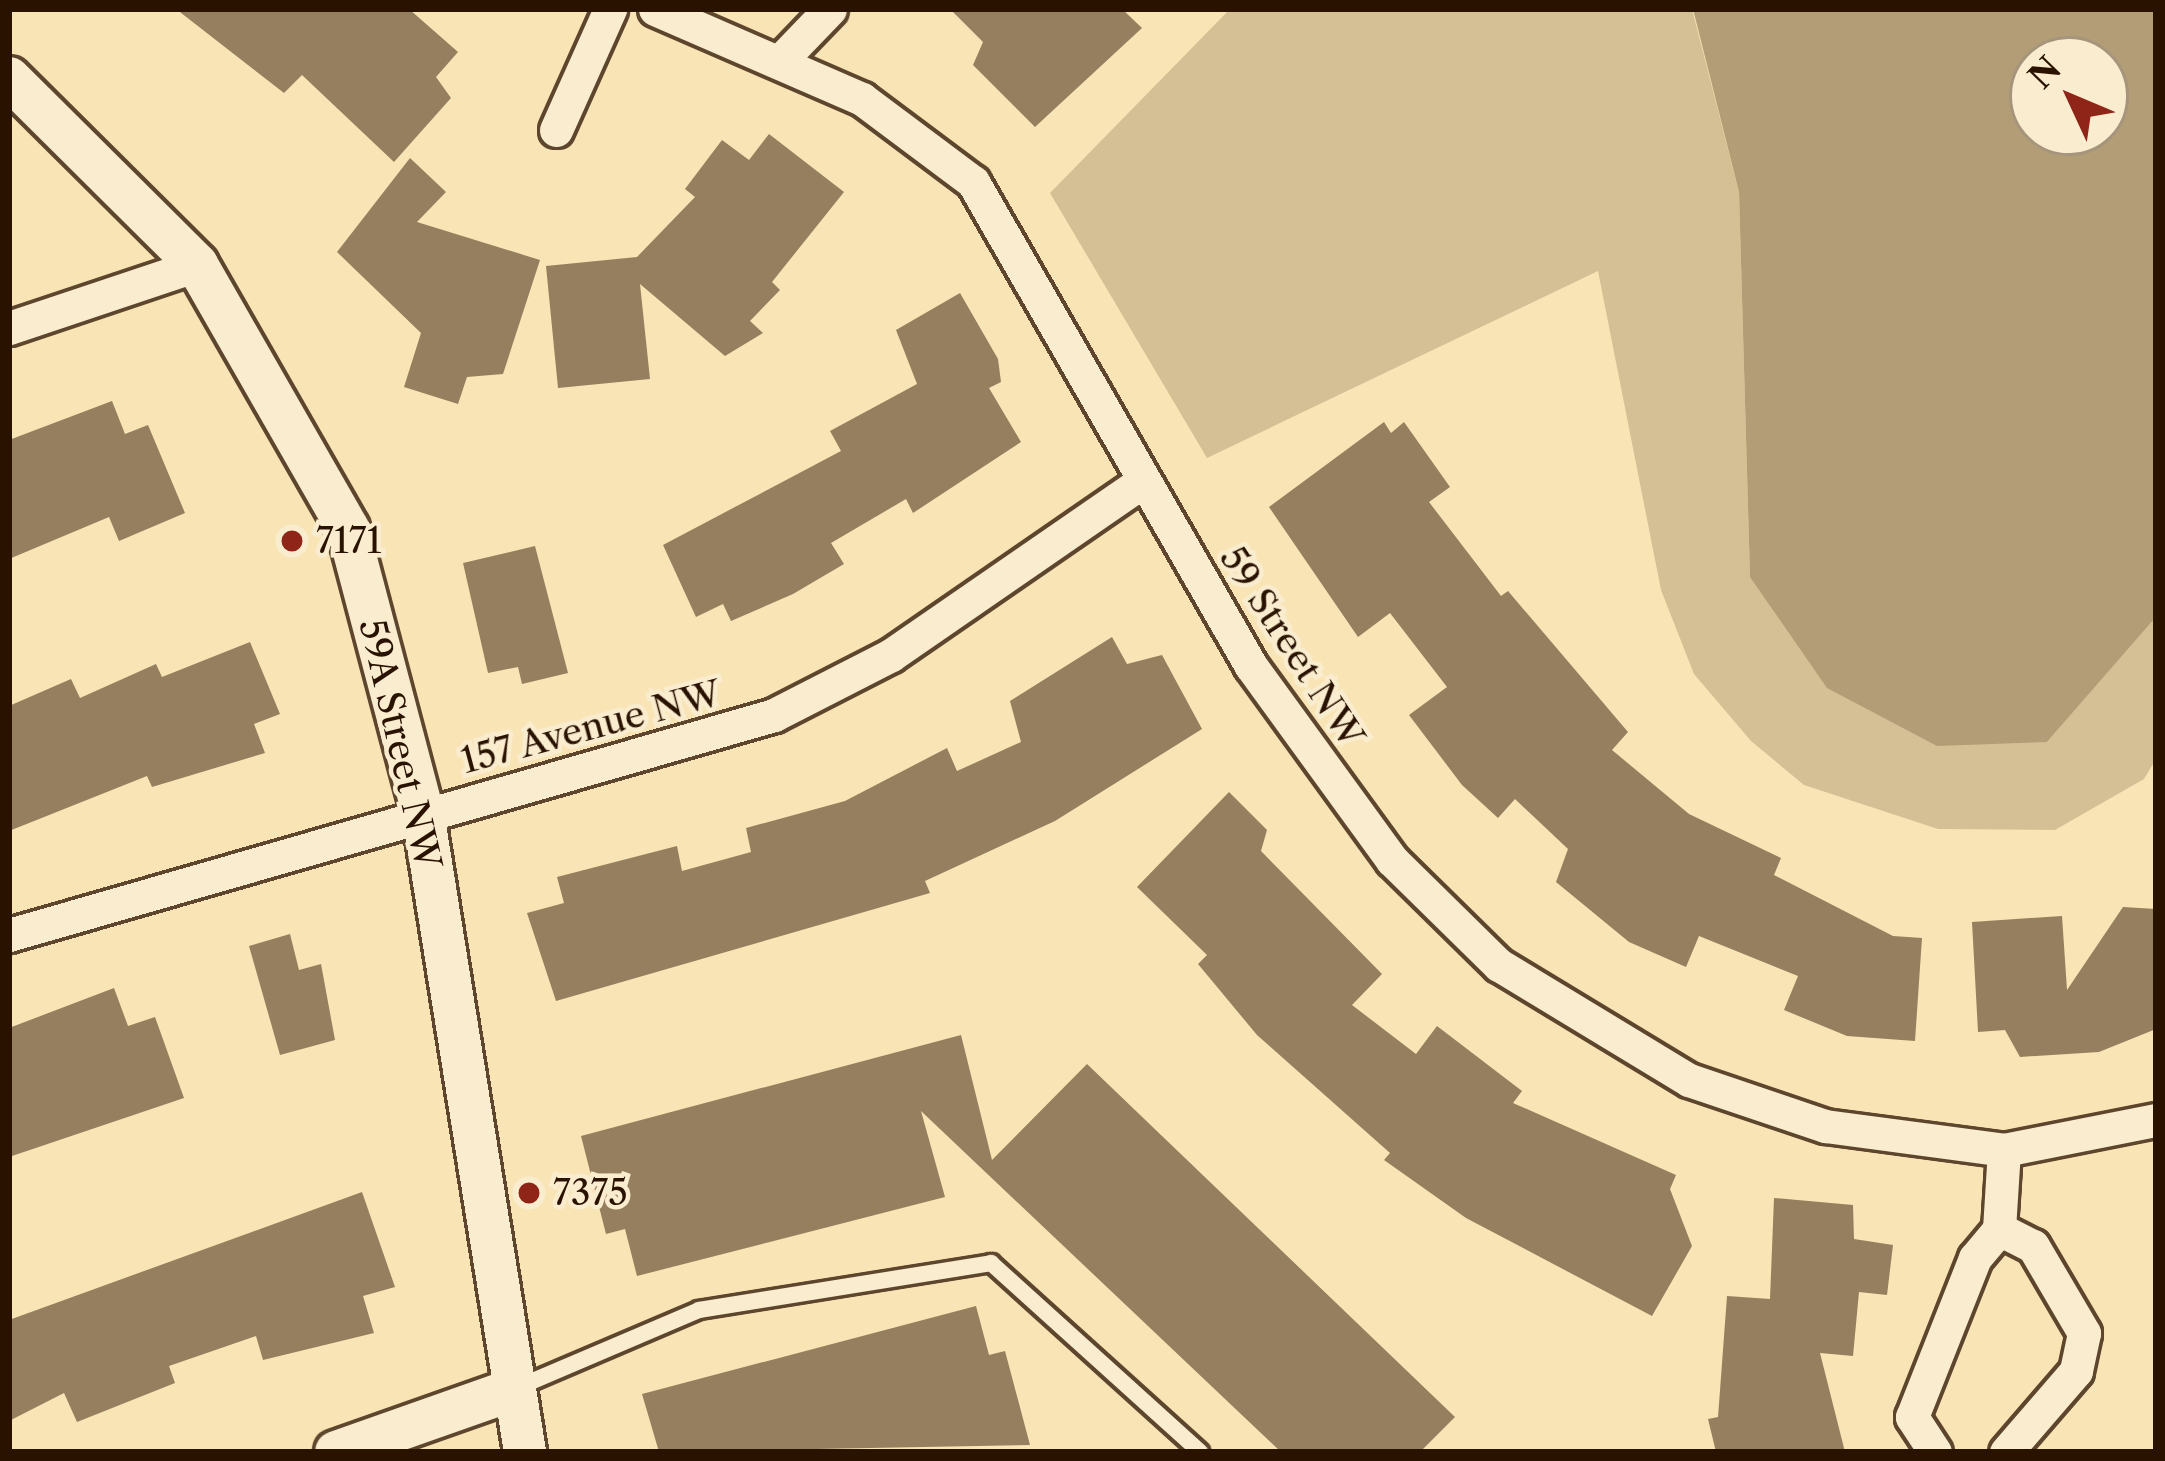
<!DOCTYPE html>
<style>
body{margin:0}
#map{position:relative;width:2165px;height:1461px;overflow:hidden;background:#f8e4b5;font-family:"Libre Caslon Text",serif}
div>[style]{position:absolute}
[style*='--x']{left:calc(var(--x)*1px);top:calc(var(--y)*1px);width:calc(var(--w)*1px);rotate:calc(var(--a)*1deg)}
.green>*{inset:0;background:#d5c096}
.water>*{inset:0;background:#b29d77}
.building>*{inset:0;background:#957f5e}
.roads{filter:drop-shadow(3px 0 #5d462d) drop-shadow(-3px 0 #5d462d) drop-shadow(0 3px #5d462d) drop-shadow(0 -3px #5d462d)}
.service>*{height:16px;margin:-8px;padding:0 8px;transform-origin:8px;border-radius:8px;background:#faedcf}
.minor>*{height:33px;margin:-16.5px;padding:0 16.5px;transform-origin:16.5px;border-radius:16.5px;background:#faedcf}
.tertiary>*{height:42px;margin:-21px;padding:0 21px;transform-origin:21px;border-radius:21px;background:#faedcf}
.dots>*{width:33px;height:33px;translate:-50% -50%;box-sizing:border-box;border:6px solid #faedcf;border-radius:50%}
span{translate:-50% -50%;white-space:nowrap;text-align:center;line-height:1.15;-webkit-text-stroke:9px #faedcf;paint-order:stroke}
.poi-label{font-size:36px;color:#291200}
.left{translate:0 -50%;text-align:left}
.street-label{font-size:36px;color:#291200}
.frame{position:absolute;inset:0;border:12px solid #291200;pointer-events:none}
.north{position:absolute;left:2009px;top:36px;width:120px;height:120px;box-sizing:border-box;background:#faedcf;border:3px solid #a6957c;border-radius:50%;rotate:314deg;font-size:33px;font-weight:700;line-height:48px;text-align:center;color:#291200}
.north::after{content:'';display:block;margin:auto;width:42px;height:54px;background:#8f2418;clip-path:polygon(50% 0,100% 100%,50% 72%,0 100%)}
</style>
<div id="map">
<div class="green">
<i style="clip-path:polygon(1230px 9px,1692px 9px,1739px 192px,1750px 577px,2047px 742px,2156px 617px,2156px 759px,2144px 779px,2055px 830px,1938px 829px,1804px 785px,1751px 741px,1694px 674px,1661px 590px,1598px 271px,1207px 458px,1050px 193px)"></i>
</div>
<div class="water">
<i style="clip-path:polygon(evenodd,1693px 9px,2156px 9px,2156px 617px,2047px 742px,1937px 746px,1827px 688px,1750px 577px,1739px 192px,1693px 9px,2033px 60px,2105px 60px,2105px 132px,2033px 132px,2033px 60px)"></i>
</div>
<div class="building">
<i style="clip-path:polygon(176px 9px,409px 9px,458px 52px,436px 77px,451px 98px,394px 162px,302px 75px,284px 93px)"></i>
<i style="clip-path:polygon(950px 9px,1122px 9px,1142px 28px,1035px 127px,973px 65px,983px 42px)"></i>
<i style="clip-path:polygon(769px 134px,844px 192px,772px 282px,780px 290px,750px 321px,763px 333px,725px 356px,640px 284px,650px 379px,558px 388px,546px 266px,637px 257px,695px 197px,685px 189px,722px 140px,749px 160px)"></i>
<i style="clip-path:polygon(410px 158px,446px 192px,417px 222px,540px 260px,503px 374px,467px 377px,458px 404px,404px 387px,421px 333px,337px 252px)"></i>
<i style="clip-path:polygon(960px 293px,998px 359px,1001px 382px,989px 388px,1021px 442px,913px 513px,906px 499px,831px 543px,844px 564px,793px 594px,731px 621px,723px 604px,696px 617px,663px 545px,841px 451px,830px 431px,917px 384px,896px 330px)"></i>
<i style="clip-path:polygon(112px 401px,125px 434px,148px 425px,185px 513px,119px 541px,109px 517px,9px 559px,9px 440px)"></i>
<i style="clip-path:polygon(1384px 422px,1391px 433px,1404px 422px,1450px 487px,1429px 502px,1501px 596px,1508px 591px,1628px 732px,1612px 750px,1689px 814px,1781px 858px,1774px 875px,1893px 936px,1922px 938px,1915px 1041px,1847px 1036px,1784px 1010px,1798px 976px,1699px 936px,1686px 967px,1629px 942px,1556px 882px,1568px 849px,1515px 799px,1498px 818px,1462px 785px,1409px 715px,1447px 687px,1390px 613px,1358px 637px,1269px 507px)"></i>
<i style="clip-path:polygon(535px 546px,568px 673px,522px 684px,518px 667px,488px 673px,463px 563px)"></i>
<i style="clip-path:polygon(1112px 637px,1127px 664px,1162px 655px,1202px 729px,1055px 821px,925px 881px,930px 893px,556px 1001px,527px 913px,564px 903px,557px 877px,677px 846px,682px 871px,751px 852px,746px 828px,845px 801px,947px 748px,957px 771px,1021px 742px,1010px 701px)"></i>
<i style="clip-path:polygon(250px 642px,280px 714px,254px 724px,265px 753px,152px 787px,147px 776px,9px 831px,9px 706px,71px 679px,80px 698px,156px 664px,162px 677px)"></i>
<i style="clip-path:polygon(1229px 792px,1267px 830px,1261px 851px,1382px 974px,1352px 1005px,1416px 1054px,1437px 1026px,1522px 1091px,1513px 1103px,1676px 1175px,1670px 1189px,1692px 1246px,1652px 1316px,1466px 1218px,1384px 1160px,1390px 1153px,1257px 1035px,1198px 964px,1207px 955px,1137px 887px)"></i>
<i style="clip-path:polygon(2123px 907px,2156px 909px,2156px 1029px,2099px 1052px,2020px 1057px,2005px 1030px,1978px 1032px,1972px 922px,2062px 916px,2067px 990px)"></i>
<i style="clip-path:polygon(290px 934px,299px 970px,321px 964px,335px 1040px,280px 1055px,249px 946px)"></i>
<i style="clip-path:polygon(114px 988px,128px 1026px,155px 1017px,184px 1098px,9px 1157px,9px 1028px)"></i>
<i style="clip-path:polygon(961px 1035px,992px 1160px,1087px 1064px,1455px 1417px,1420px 1452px,1281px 1452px,921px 1111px,945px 1197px,637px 1276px,625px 1229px,606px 1234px,581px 1136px)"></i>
<i style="clip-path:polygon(362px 1192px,395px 1287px,363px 1296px,374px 1333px,263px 1360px,256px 1336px,169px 1366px,175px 1383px,77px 1422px,64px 1393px,9px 1421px,9px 1320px)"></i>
<i style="clip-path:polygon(1774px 1198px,1853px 1205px,1854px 1239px,1893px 1245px,1887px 1295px,1859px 1292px,1853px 1356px,1820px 1353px,1845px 1452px,1716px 1452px,1708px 1419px,1718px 1417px,1727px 1296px,1770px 1299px)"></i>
<i style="clip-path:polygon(976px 1306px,989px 1355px,1005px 1351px,1030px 1445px,659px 1452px,642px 1394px)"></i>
</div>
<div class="roads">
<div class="service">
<i style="--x:514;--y:1389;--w:201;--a:-23.1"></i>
<i style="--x:699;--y:1310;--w:296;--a:-9.1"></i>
<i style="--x:991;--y:1263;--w:282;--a:42.1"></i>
</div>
<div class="minor">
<i style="--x:655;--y:9;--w:226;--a:23.5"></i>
<i style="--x:862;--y:99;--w:139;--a:36.8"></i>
<i style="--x:973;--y:182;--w:558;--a:60.13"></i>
<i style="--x:1251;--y:666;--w:240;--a:54"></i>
<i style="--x:1392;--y:860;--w:150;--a:44.5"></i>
<i style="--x:1499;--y:965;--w:222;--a:31.2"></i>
<i style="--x:1689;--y:1080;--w:144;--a:18.7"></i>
<i style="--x:1825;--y:1126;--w:181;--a:7.6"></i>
<i style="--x:2004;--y:1150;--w:155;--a:-11.2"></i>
<i style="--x:780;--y:61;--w:72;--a:-46.1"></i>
<i style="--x:556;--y:130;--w:133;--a:-65.9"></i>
<i style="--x:9;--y:328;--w:198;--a:-18.5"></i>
<i style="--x:9;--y:935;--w:796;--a:-16.04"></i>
<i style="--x:774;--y:715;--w:131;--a:-27.1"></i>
<i style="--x:891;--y:655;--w:305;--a:-34.6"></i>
<i style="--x:1999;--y:1229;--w:38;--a:27"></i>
<i style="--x:2033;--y:1246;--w:101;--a:59.6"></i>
<i style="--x:2084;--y:1333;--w:39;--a:102"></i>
<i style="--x:2076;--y:1371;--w:107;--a:130.8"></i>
<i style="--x:1935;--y:1452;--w:42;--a:-123.3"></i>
<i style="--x:1912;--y:1417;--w:171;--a:-68.4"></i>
<i style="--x:1975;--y:1258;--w:38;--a:-50"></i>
<i style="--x:1999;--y:1229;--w:79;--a:-86.4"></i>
</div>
<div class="tertiary">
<i style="--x:9;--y:78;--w:265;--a:44.8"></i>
<i style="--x:197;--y:265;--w:304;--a:60.2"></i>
<i style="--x:348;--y:529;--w:294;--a:75.2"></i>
<i style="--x:423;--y:813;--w:647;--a:80.93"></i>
<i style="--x:336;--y:1452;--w:187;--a:-19.4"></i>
</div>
</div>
<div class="dots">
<i style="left:292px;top:541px;background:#8f2418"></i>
<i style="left:529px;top:1193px;background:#8f2418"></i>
</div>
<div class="poi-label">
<span class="left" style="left:316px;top:541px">7171</span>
<span class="left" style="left:553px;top:1193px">7375</span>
</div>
<div class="street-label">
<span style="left:1292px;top:647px;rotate:57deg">59 Street NW</span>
<span style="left:591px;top:727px;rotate:-15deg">157 Avenue NW</span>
<span style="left:400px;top:744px;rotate:77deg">59A Street NW</span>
</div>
<div class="frame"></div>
<div class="north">N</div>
</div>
